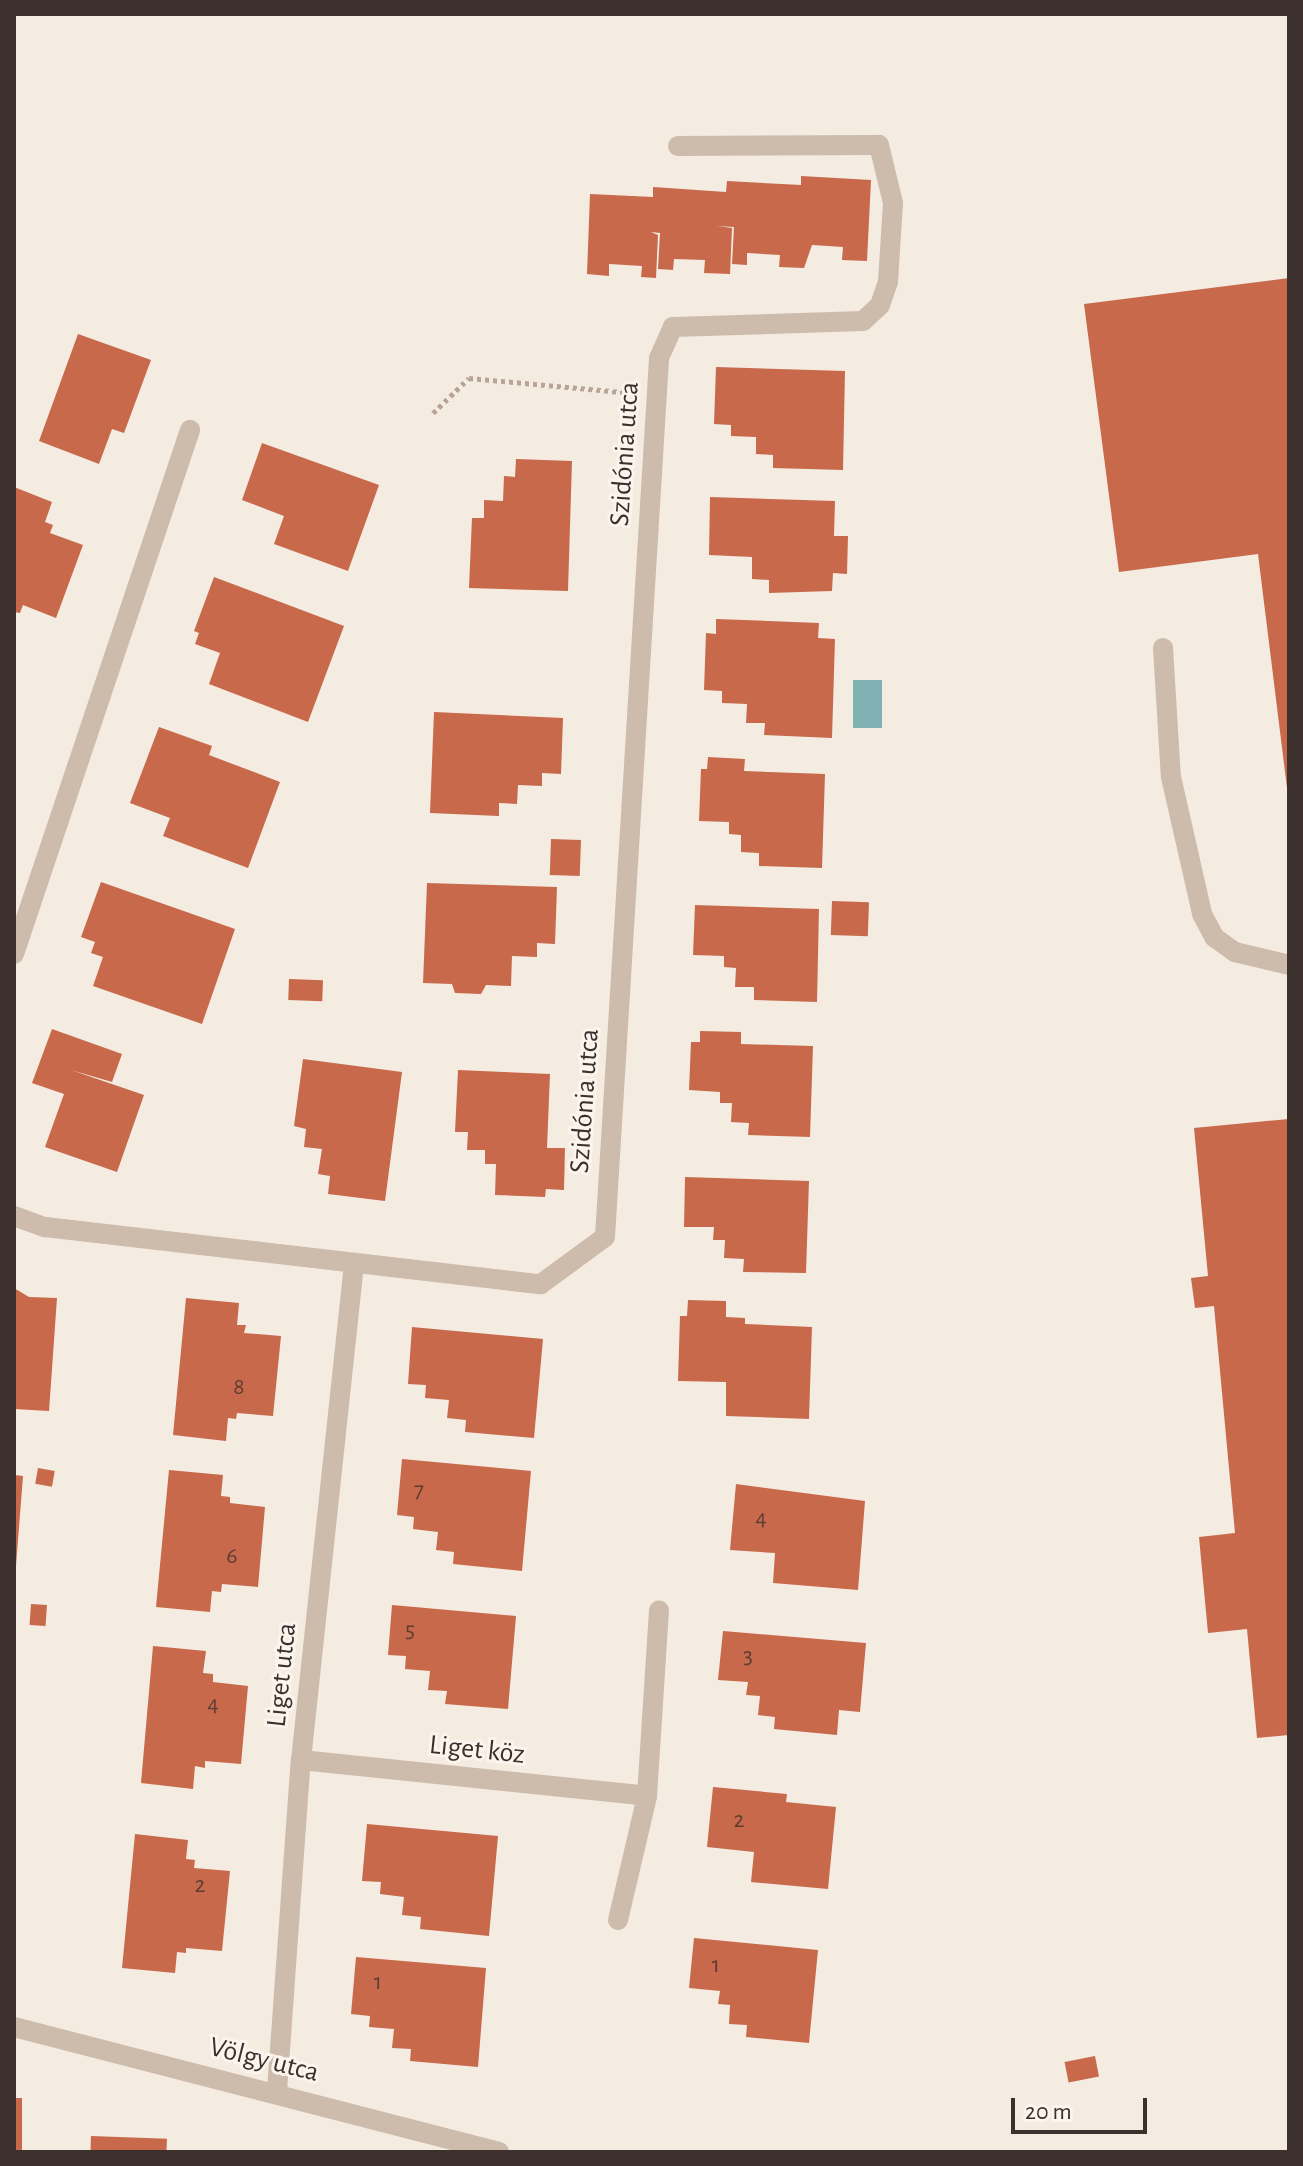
<!DOCTYPE html>
<meta charset="utf-8">
<style>
body{margin:0}
#map{position:relative;width:1303px;height:2166px;overflow:hidden;background:#f4ebe1;font-family:"Alegreya Sans",sans-serif}
div>[style]{position:absolute}
[style*='--x']{left:calc(var(--x)*1px);top:calc(var(--y)*1px);width:calc(var(--w)*1px);rotate:calc(var(--a)*1deg)}
.water>*{inset:0;background:#7fb0b2;transform-origin:0 0}
.building>*{inset:0;background:#c8694b;transform-origin:0 0}
.path>*{height:5px;margin-top:-2.5px;transform-origin:0;background:repeating-linear-gradient(90deg,#b9a596 0 4px,transparent 0 8px)}
.minor>*{height:20px;margin:-10px;padding:0 10px;transform-origin:10px;border-radius:10px;background:#cdbbac}
span{translate:-50% -50%;white-space:nowrap;text-align:center;line-height:1.15;-webkit-text-stroke:6px #fbf5ee;paint-order:stroke}
.number-label{font-size:24px;color:#5e3e33}
.number-label span{-webkit-text-stroke-width:0}
.street-label{font-size:28px;color:#3b302b}
.frame{position:absolute;inset:0;border:16px solid #3b302b;pointer-events:none}
.scale{position:absolute;left:1011px;top:2098px;width:136px;height:36px;box-sizing:border-box;border:4px solid #3b302b;border-top:0;padding-left:10px;font-size:24px;line-height:28px;white-space:nowrap;color:#3b302b;-webkit-text-stroke:6px #fbf5ee;paint-order:stroke}
</style>
<div id="map">
<div class="water">
<i style="left:853px;top:680px;width:29px;height:48px"></i>
</div>
<div class="building">
<i style="clip-path:polygon(801px 176px,871px 180px,867px 261px,842px 260px,843px 247px,812px 245px,804px 268px,779px 267px,780px 255px,747px 253px,747px 265px,732px 264px,734px 227px,717px 226px,732px 228px,730px 274px,704px 273px,705px 260px,674px 259px,673px 270px,658px 269px,660px 233px,651px 232px,658px 235px,656px 278px,641px 277px,642px 266px,609px 264px,609px 276px,587px 274px,590px 194px,653px 197px,653px 187px,726px 192px,727px 181px,801px 185px)"></i>
<i style="clip-path:polygon(1289px 278px,1289px 788px,1287px 788px,1258px 554px,1119px 572px,1084px 304px)"></i>
<i style="clip-path:polygon(78px 334px,151px 360px,124px 433px,112px 429px,99px 464px,39px 441px)"></i>
<i style="clip-path:polygon(716px 367px,845px 371px,843px 470px,773px 468px,773px 455px,756px 454px,756px 437px,731px 436px,731px 425px,714px 424px)"></i>
<i style="clip-path:polygon(262px 443px,379px 485px,348px 571px,274px 544px,284px 516px,242px 500px)"></i>
<i style="clip-path:polygon(516px 459px,572px 461px,568px 591px,469px 588px,472px 518px,484px 518px,484px 500px,503px 501px,504px 476px,515px 477px)"></i>
<i style="clip-path:polygon(14px 487px,52px 502px,45px 522px,53px 525px,50px 533px,83px 545px,56px 618px,23px 605px,20px 613px,14px 612px)"></i>
<i style="clip-path:polygon(710px 497px,835px 501px,834px 536px,848px 536px,847px 574px,833px 573px,832px 591px,769px 593px,769px 580px,752px 579px,752px 557px,709px 555px)"></i>
<i style="clip-path:polygon(214px 577px,344px 626px,308px 722px,209px 684px,220px 653px,195px 644px,199px 633px,194px 631px)"></i>
<i style="clip-path:polygon(716px 619px,819px 623px,818px 638px,835px 639px,832px 738px,764px 735px,765px 723px,746px 723px,747px 704px,722px 703px,722px 691px,704px 690px,706px 633px,716px 634px)"></i>
<i style="clip-path:polygon(434px 712px,563px 718px,561px 774px,542px 773px,542px 786px,518px 785px,517px 804px,499px 803px,499px 816px,430px 813px)"></i>
<i style="clip-path:polygon(159px 727px,212px 746px,209px 755px,280px 782px,248px 868px,163px 836px,170px 818px,130px 803px)"></i>
<i style="clip-path:polygon(708px 757px,745px 759px,744px 771px,825px 774px,822px 868px,759px 866px,759px 853px,741px 852px,741px 835px,729px 834px,729px 822px,699px 821px,701px 769px,707px 769px)"></i>
<i style="left:551px;top:839px;width:30px;height:36px;rotate:2deg"></i>
<i style="clip-path:polygon(101px 882px,235px 929px,202px 1024px,93px 986px,103px 957px,91px 953px,95px 942px,81px 937px)"></i>
<i style="clip-path:polygon(427px 883px,557px 887px,555px 944px,537px 943px,537px 957px,512px 956px,511px 986px,486px 985px,481px 994px,455px 993px,452px 984px,423px 983px)"></i>
<i style="left:832px;top:901px;width:37px;height:34px;rotate:2deg"></i>
<i style="clip-path:polygon(695px 905px,819px 909px,817px 1002px,754px 1000px,754px 987px,735px 987px,736px 968px,724px 967px,724px 956px,693px 955px)"></i>
<i style="left:289px;top:979px;width:34px;height:21px;rotate:2deg"></i>
<i style="clip-path:polygon(52px 1029px,122px 1054px,112px 1082px,71px 1070px,144px 1095px,117px 1172px,45px 1147px,64px 1094px,32px 1083px)"></i>
<i style="clip-path:polygon(700px 1031px,741px 1032px,741px 1044px,813px 1046px,810px 1137px,748px 1135px,749px 1123px,731px 1122px,732px 1103px,720px 1103px,720px 1092px,689px 1090px,691px 1042px,700px 1042px)"></i>
<i style="clip-path:polygon(303px 1059px,402px 1072px,385px 1201px,328px 1194px,330px 1176px,318px 1174px,322px 1149px,304px 1147px,306px 1129px,294px 1126px)"></i>
<i style="clip-path:polygon(458px 1070px,550px 1074px,547px 1148px,565px 1148px,564px 1190px,546px 1189px,545px 1197px,495px 1195px,496px 1164px,485px 1164px,485px 1150px,467px 1150px,468px 1132px,455px 1132px)"></i>
<i style="clip-path:polygon(1289px 1119px,1289px 1735px,1257px 1738px,1247px 1629px,1208px 1633px,1199px 1537px,1235px 1533px,1214px 1306px,1195px 1308px,1191px 1278px,1208px 1276px,1194px 1128px)"></i>
<i style="clip-path:polygon(685px 1177px,809px 1181px,806px 1273px,743px 1272px,744px 1259px,724px 1258px,725px 1240px,713px 1240px,714px 1227px,684px 1227px)"></i>
<i style="clip-path:polygon(14px 1288px,29px 1297px,57px 1298px,49px 1411px,14px 1409px)"></i>
<i style="clip-path:polygon(186px 1298px,239px 1303px,237px 1325px,246px 1325px,244px 1333px,281px 1336px,273px 1416px,237px 1413px,236px 1419px,228px 1418px,226px 1441px,173px 1435px)"></i>
<i style="clip-path:polygon(688px 1300px,726px 1301px,726px 1317px,745px 1318px,745px 1324px,812px 1327px,809px 1419px,726px 1416px,726px 1382px,678px 1381px,680px 1316px,687px 1316px)"></i>
<i style="clip-path:polygon(412px 1327px,543px 1339px,534px 1438px,465px 1432px,466px 1420px,447px 1418px,449px 1400px,425px 1398px,426px 1385px,408px 1384px)"></i>
<i style="clip-path:polygon(402px 1459px,531px 1471px,522px 1571px,453px 1564px,454px 1552px,436px 1550px,438px 1532px,413px 1529px,414px 1517px,397px 1515px)"></i>
<i style="left:38px;top:1468px;width:17px;height:16px;rotate:10deg"></i>
<i style="clip-path:polygon(169px 1470px,223px 1475px,221px 1496px,230px 1497px,230px 1503px,265px 1507px,258px 1587px,222px 1584px,221px 1592px,212px 1591px,210px 1612px,156px 1607px)"></i>
<i style="clip-path:polygon(14px 1475px,23px 1476px,16px 1566px,14px 1566px)"></i>
<i style="clip-path:polygon(736px 1484px,865px 1501px,858px 1590px,773px 1583px,775px 1553px,730px 1550px)"></i>
<i style="left:31px;top:1604px;width:16px;height:21px;rotate:4deg"></i>
<i style="clip-path:polygon(392px 1605px,516px 1616px,508px 1709px,445px 1704px,447px 1691px,428px 1690px,430px 1671px,405px 1669px,406px 1656px,388px 1655px)"></i>
<i style="clip-path:polygon(723px 1631px,866px 1643px,860px 1712px,839px 1710px,837px 1735px,774px 1729px,775px 1717px,758px 1715px,760px 1696px,746px 1695px,748px 1682px,718px 1680px)"></i>
<i style="clip-path:polygon(153px 1646px,206px 1651px,203px 1673px,213px 1674px,213px 1682px,248px 1686px,241px 1764px,205px 1761px,205px 1768px,195px 1766px,193px 1789px,141px 1783px)"></i>
<i style="clip-path:polygon(713px 1787px,787px 1794px,786px 1802px,836px 1807px,828px 1889px,751px 1882px,754px 1852px,707px 1847px)"></i>
<i style="clip-path:polygon(367px 1824px,498px 1836px,489px 1936px,420px 1929px,421px 1917px,402px 1915px,404px 1897px,380px 1894px,381px 1882px,362px 1881px)"></i>
<i style="clip-path:polygon(135px 1834px,188px 1840px,186px 1859px,195px 1860px,194px 1868px,230px 1871px,222px 1951px,186px 1948px,186px 1953px,177px 1952px,175px 1973px,122px 1968px)"></i>
<i style="clip-path:polygon(694px 1938px,818px 1950px,809px 2043px,746px 2037px,747px 2025px,729px 2024px,730px 2005px,718px 2004px,720px 1991px,689px 1988px)"></i>
<i style="clip-path:polygon(356px 1957px,486px 1968px,478px 2067px,410px 2061px,411px 2049px,392px 2048px,394px 2029px,369px 2027px,370px 2016px,351px 2014px)"></i>
<i style="left:1095px;top:2056px;width:21px;height:31px;rotate:79deg"></i>
<i style="left:14px;top:2098px;width:8px;height:54px"></i>
<i style="left:91px;top:2136px;width:76px;height:16px;rotate:2deg"></i>
</div>
<div class="path">
<i style="--x:433;--y:413;--w:50;--a:-44.2"></i>
<i style="--x:469;--y:378;--w:156;--a:5.2"></i>
</div>
<div class="minor">
<i style="--x:1163;--y:648;--w:129;--a:86.5"></i>
<i style="--x:1171;--y:777;--w:140;--a:77.2"></i>
<i style="--x:1202;--y:914;--w:26;--a:62"></i>
<i style="--x:1214;--y:937;--w:26;--a:36"></i>
<i style="--x:1235;--y:952;--w:56;--a:13.5"></i>
<i style="--x:14;--y:954;--w:553;--a:-71.43"></i>
<i style="--x:14;--y:1216;--w:33;--a:20"></i>
<i style="--x:45;--y:1227;--w:499;--a:6.6"></i>
<i style="--x:541;--y:1284;--w:79;--a:-36.3"></i>
<i style="--x:605;--y:1237;--w:881;--a:-86.48"></i>
<i style="--x:659;--y:358;--w:34;--a:-66"></i>
<i style="--x:673;--y:327;--w:190;--a:-1.8"></i>
<i style="--x:863;--y:321;--w:23;--a:-43"></i>
<i style="--x:880;--y:305;--w:24;--a:-71"></i>
<i style="--x:888;--y:282;--w:79;--a:-86.4"></i>
<i style="--x:893;--y:203;--w:60;--a:-103.6"></i>
<i style="--x:879;--y:145;--w:201;--a:179.7"></i>
<i style="--x:301;--y:1760;--w:348;--a:5.9"></i>
<i style="--x:618;--y:1920;--w:127;--a:-76.8"></i>
<i style="--x:647;--y:1796;--w:186;--a:-86.3"></i>
<i style="--x:14;--y:2027;--w:501;--a:14.45"></i>
<i style="--x:277;--y:2091;--w:332;--a:-85.9"></i>
<i style="--x:301;--y:1760;--w:497;--a:-83.9"></i>
</div>
<div class="number-label">
<span style="left:239px;top:1388px">8</span>
<span style="left:419px;top:1491px">7</span>
<span style="left:761px;top:1519px">4</span>
<span style="left:232px;top:1557px">6</span>
<span style="left:410px;top:1631px">5</span>
<span style="left:748px;top:1657px">3</span>
<span style="left:213px;top:1705px">4</span>
<span style="left:739px;top:1821px">2</span>
<span style="left:200px;top:1886px">2</span>
<span style="left:716px;top:1966px">1</span>
<span style="left:378px;top:1983px">1</span>
</div>
<div class="street-label">
<span style="left:625px;top:454px;rotate:-86deg">Szidónia utca</span>
<span style="left:585px;top:1101px;rotate:-86deg">Szidónia utca</span>
<span style="left:282px;top:1675px;rotate:-84deg">Liget utca</span>
<span style="left:477px;top:1750px;rotate:6deg">Liget köz</span>
<span style="left:264px;top:2060px;rotate:14deg">Völgy utca</span>
</div>
<div class="frame"></div>
<div class="scale">20 m</div>
</div>
